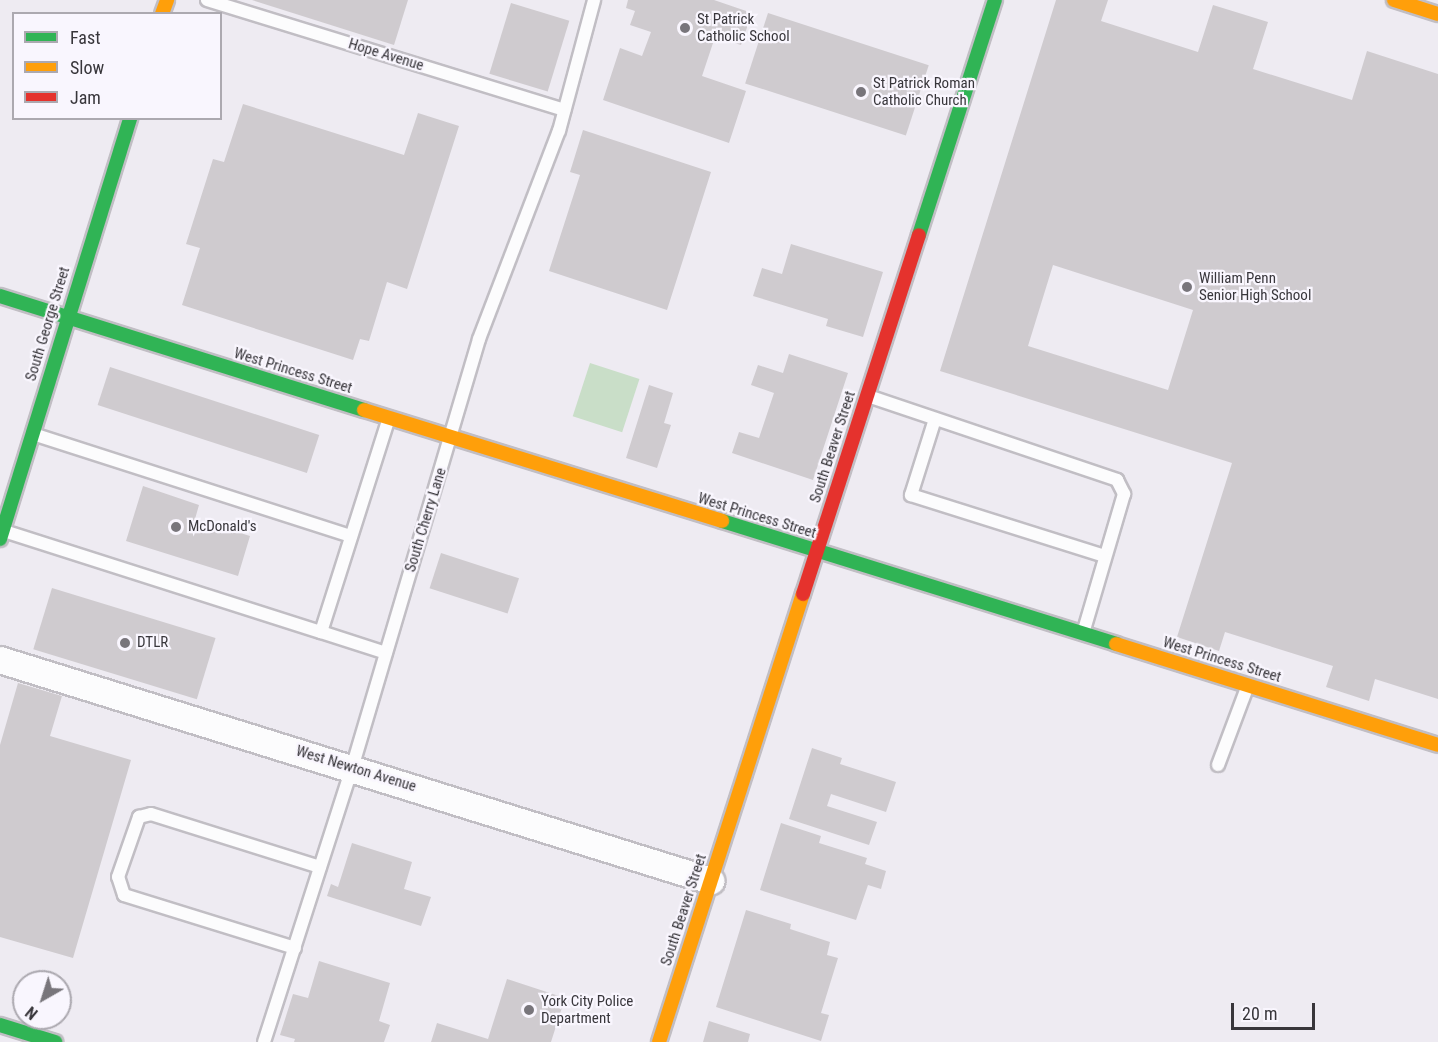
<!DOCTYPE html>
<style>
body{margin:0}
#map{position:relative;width:1438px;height:1042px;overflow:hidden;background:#eeebf2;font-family:"Roboto Condensed",sans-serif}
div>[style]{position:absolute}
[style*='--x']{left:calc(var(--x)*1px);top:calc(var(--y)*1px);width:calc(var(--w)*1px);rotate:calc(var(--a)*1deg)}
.green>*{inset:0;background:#c9dec8;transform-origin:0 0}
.building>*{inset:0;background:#cfcbcf;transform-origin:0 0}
.roads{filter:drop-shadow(2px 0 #c1bec4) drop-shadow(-2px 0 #c1bec4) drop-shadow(0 2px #c1bec4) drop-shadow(0 -2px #c1bec4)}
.lane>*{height:12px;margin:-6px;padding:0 6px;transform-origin:6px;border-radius:6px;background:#fcfcfd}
.street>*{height:26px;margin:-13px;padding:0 13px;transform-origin:13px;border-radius:13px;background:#fcfcfd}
.fast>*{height:14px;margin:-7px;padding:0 7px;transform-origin:7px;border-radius:7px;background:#30b455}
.slow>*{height:14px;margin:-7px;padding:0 7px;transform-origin:7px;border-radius:7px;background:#ff9f0a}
.jam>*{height:14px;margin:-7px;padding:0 7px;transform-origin:7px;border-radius:7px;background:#e5322d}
.dots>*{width:16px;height:16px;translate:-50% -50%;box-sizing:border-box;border:3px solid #f9f6fe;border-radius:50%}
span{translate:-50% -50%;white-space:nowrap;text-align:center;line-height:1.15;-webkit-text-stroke:4.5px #f9f6fe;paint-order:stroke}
.poi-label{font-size:15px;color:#38363b}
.left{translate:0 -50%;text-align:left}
.street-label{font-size:15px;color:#38363b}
.legend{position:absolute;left:12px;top:12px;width:210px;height:108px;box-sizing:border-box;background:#f9f6fe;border:2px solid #aca9b0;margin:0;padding:8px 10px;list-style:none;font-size:18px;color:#38363b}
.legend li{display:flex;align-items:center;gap:12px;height:30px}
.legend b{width:30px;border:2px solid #aca9b0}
.north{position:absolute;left:12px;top:970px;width:60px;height:60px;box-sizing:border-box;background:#f9f6fe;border:2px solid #aca9b0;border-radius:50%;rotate:219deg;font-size:16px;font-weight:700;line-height:24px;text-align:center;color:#38363b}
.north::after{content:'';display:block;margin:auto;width:21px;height:27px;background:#78757b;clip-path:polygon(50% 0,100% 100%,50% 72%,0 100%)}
.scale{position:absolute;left:1231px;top:1003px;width:84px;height:27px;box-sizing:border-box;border:3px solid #38363b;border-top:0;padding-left:8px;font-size:18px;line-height:21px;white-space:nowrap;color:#38363b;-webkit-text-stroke:4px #f9f6fe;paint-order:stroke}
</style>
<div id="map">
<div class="green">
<i style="left:590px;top:363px;width:52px;height:56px;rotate:18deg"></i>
</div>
<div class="building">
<i style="clip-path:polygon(252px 0,408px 0,394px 45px)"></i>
<i style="clip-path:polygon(628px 0,714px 0,752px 13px,741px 45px,715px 37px,702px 76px,746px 91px,729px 143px,603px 100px,620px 48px,642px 56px,651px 32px,630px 25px,635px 11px,626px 8px)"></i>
<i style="clip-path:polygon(evenodd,1056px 0,1108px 0,1101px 21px,1198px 52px,1213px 5px,1268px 22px,1253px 69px,1352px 100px,1367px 51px,1438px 74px,1438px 699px,1375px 679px,1369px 701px,1326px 687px,1333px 666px,1225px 632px,1219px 651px,1177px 637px,1232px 463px,940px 371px,1056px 0,1053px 265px,1193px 310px,1168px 390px,1028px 346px,1053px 265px)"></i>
<i style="left:511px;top:3px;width:61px;height:74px;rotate:17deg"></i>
<i style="left:768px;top:13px;width:169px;height:74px;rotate:18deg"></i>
<i style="clip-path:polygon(243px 104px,404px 155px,418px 113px,459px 126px,407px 289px,387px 282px,369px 341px,360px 339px,353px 360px,182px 305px,200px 248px,186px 244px,213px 159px,224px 162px)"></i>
<i style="clip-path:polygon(583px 130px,711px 172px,667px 310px,549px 271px,580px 175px,570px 172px)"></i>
<i style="clip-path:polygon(791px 244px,883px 272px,863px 337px,826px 326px,828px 319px,753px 296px,762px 268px,782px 274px)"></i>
<i style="clip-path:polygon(789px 354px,848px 373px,813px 480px,732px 453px,739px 432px,759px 438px,774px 393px,751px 385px,758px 365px,783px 373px)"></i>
<i style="left:110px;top:367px;width:220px;height:40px;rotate:18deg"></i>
<i style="clip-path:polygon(649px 385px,673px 393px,664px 423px,671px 425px,657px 468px,626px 458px)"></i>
<i style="clip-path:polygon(143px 486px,199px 505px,195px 519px,250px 536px,238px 576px,126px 541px)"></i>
<i style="left:441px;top:553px;width:82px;height:37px;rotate:18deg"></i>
<i style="left:52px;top:588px;width:171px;height:64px;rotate:17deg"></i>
<i style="clip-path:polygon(18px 683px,62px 696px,50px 736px,131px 760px,73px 958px,0 937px,0 745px)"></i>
<i style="clip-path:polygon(812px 748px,842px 758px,840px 764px,896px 782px,886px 812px,831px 794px,827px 806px,877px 822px,869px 845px,789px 819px)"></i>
<i style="clip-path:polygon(781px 823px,821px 836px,819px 843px,867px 858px,865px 864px,886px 871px,881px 889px,868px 885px,856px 920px,760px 890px)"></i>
<i style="clip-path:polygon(352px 843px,412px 862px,404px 889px,431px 897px,421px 926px,327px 896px,331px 884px,338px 887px)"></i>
<i style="clip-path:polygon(746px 910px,791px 924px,790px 929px,830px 942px,827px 955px,838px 958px,821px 1013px,829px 1015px,821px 1041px,716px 1007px)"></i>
<i style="clip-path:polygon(319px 961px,390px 983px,379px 1021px,390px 1025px,384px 1042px,294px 1042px,295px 1039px,280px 1035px,293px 994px,308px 998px)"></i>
<i style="clip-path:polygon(507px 979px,565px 998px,551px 1042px,431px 1042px,437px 1023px,488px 1039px)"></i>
<i style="clip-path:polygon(709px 1021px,750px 1034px,748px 1042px,703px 1042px)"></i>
</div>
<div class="roads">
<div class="lane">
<i style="--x:207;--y:0;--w:374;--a:17.1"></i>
<i style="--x:868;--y:396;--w:263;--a:18.6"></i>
<i style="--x:1117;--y:480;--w:16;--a:63"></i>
<i style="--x:1124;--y:494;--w:145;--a:106.4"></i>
<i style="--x:935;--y:419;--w:80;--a:107.5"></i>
<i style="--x:911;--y:495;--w:202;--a:17.5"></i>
<i style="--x:33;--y:434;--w:334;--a:17.8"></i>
<i style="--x:4;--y:531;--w:333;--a:17.7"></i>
<i style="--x:321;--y:632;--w:225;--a:-72.4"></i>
<i style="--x:321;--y:632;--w:68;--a:17.9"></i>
<i style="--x:1218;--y:765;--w:82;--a:-69.4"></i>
<i style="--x:295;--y:948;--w:179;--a:-162.8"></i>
<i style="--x:124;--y:895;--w:19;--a:-108"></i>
<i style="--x:118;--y:877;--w:64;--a:-70.7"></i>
<i style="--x:139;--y:817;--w:12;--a:-14"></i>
<i style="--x:151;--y:814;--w:177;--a:17.4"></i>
<i style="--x:264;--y:1042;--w:288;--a:-72.2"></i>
<i style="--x:352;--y:768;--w:447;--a:-73.5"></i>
<i style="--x:479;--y:339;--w:223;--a:-69"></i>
<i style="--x:559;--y:131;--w:136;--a:-75"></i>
</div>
<div class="street">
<i style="--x:0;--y:660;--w:745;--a:17.27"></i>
</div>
<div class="fast">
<i style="--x:919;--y:235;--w:247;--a:-72.1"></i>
<i style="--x:0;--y:296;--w:381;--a:17.4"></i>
<i style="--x:722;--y:521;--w:413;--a:17.3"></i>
<i style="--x:0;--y:539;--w:441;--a:-72.8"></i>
<i style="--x:0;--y:1025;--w:58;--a:17.2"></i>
</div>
<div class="slow">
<i style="--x:1394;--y:0;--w:46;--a:17.7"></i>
<i style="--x:162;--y:14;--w:15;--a:-70"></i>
<i style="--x:364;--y:410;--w:375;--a:17.2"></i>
<i style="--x:1116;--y:644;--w:337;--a:17.4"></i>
<i style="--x:659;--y:1042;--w:471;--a:-72.2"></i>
</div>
<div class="jam">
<i style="--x:803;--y:594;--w:377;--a:-72.1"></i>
</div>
</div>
<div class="dots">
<i style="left:685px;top:28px;background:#78757b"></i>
<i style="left:861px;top:92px;background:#78757b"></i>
<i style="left:1187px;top:287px;background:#78757b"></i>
<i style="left:176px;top:527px;background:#78757b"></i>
<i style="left:125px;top:643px;background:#78757b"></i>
<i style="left:529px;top:1010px;background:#78757b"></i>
</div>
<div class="poi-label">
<span class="left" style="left:697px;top:28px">St Patrick<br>Catholic School</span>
<span class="left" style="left:873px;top:92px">St Patrick Roman<br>Catholic Church</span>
<span class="left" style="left:1199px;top:287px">William Penn<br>Senior High School</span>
<span class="left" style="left:188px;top:527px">McDonald's</span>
<span class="left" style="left:137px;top:643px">DTLR</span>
<span class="left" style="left:541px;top:1010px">York City Police<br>Department</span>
</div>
<div class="street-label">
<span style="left:386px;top:55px;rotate:17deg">Hope Avenue</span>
<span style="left:48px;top:324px;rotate:-73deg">South George Street</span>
<span style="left:293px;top:371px;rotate:17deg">West Princess Street</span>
<span style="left:833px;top:447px;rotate:-72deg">South Beaver Street</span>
<span style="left:757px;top:516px;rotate:17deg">West Princess Street</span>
<span style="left:426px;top:520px;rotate:-73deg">South Cherry Lane</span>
<span style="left:1222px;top:660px;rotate:17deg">West Princess Street</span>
<span style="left:356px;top:769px;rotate:17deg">West Newton Avenue</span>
<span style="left:684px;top:910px;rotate:-72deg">South Beaver Street</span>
</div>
<ul class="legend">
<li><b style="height:8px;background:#30b455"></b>Fast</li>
<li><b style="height:8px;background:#ff9f0a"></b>Slow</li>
<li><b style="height:8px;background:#e5322d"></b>Jam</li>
</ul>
<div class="north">N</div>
<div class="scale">20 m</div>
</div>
